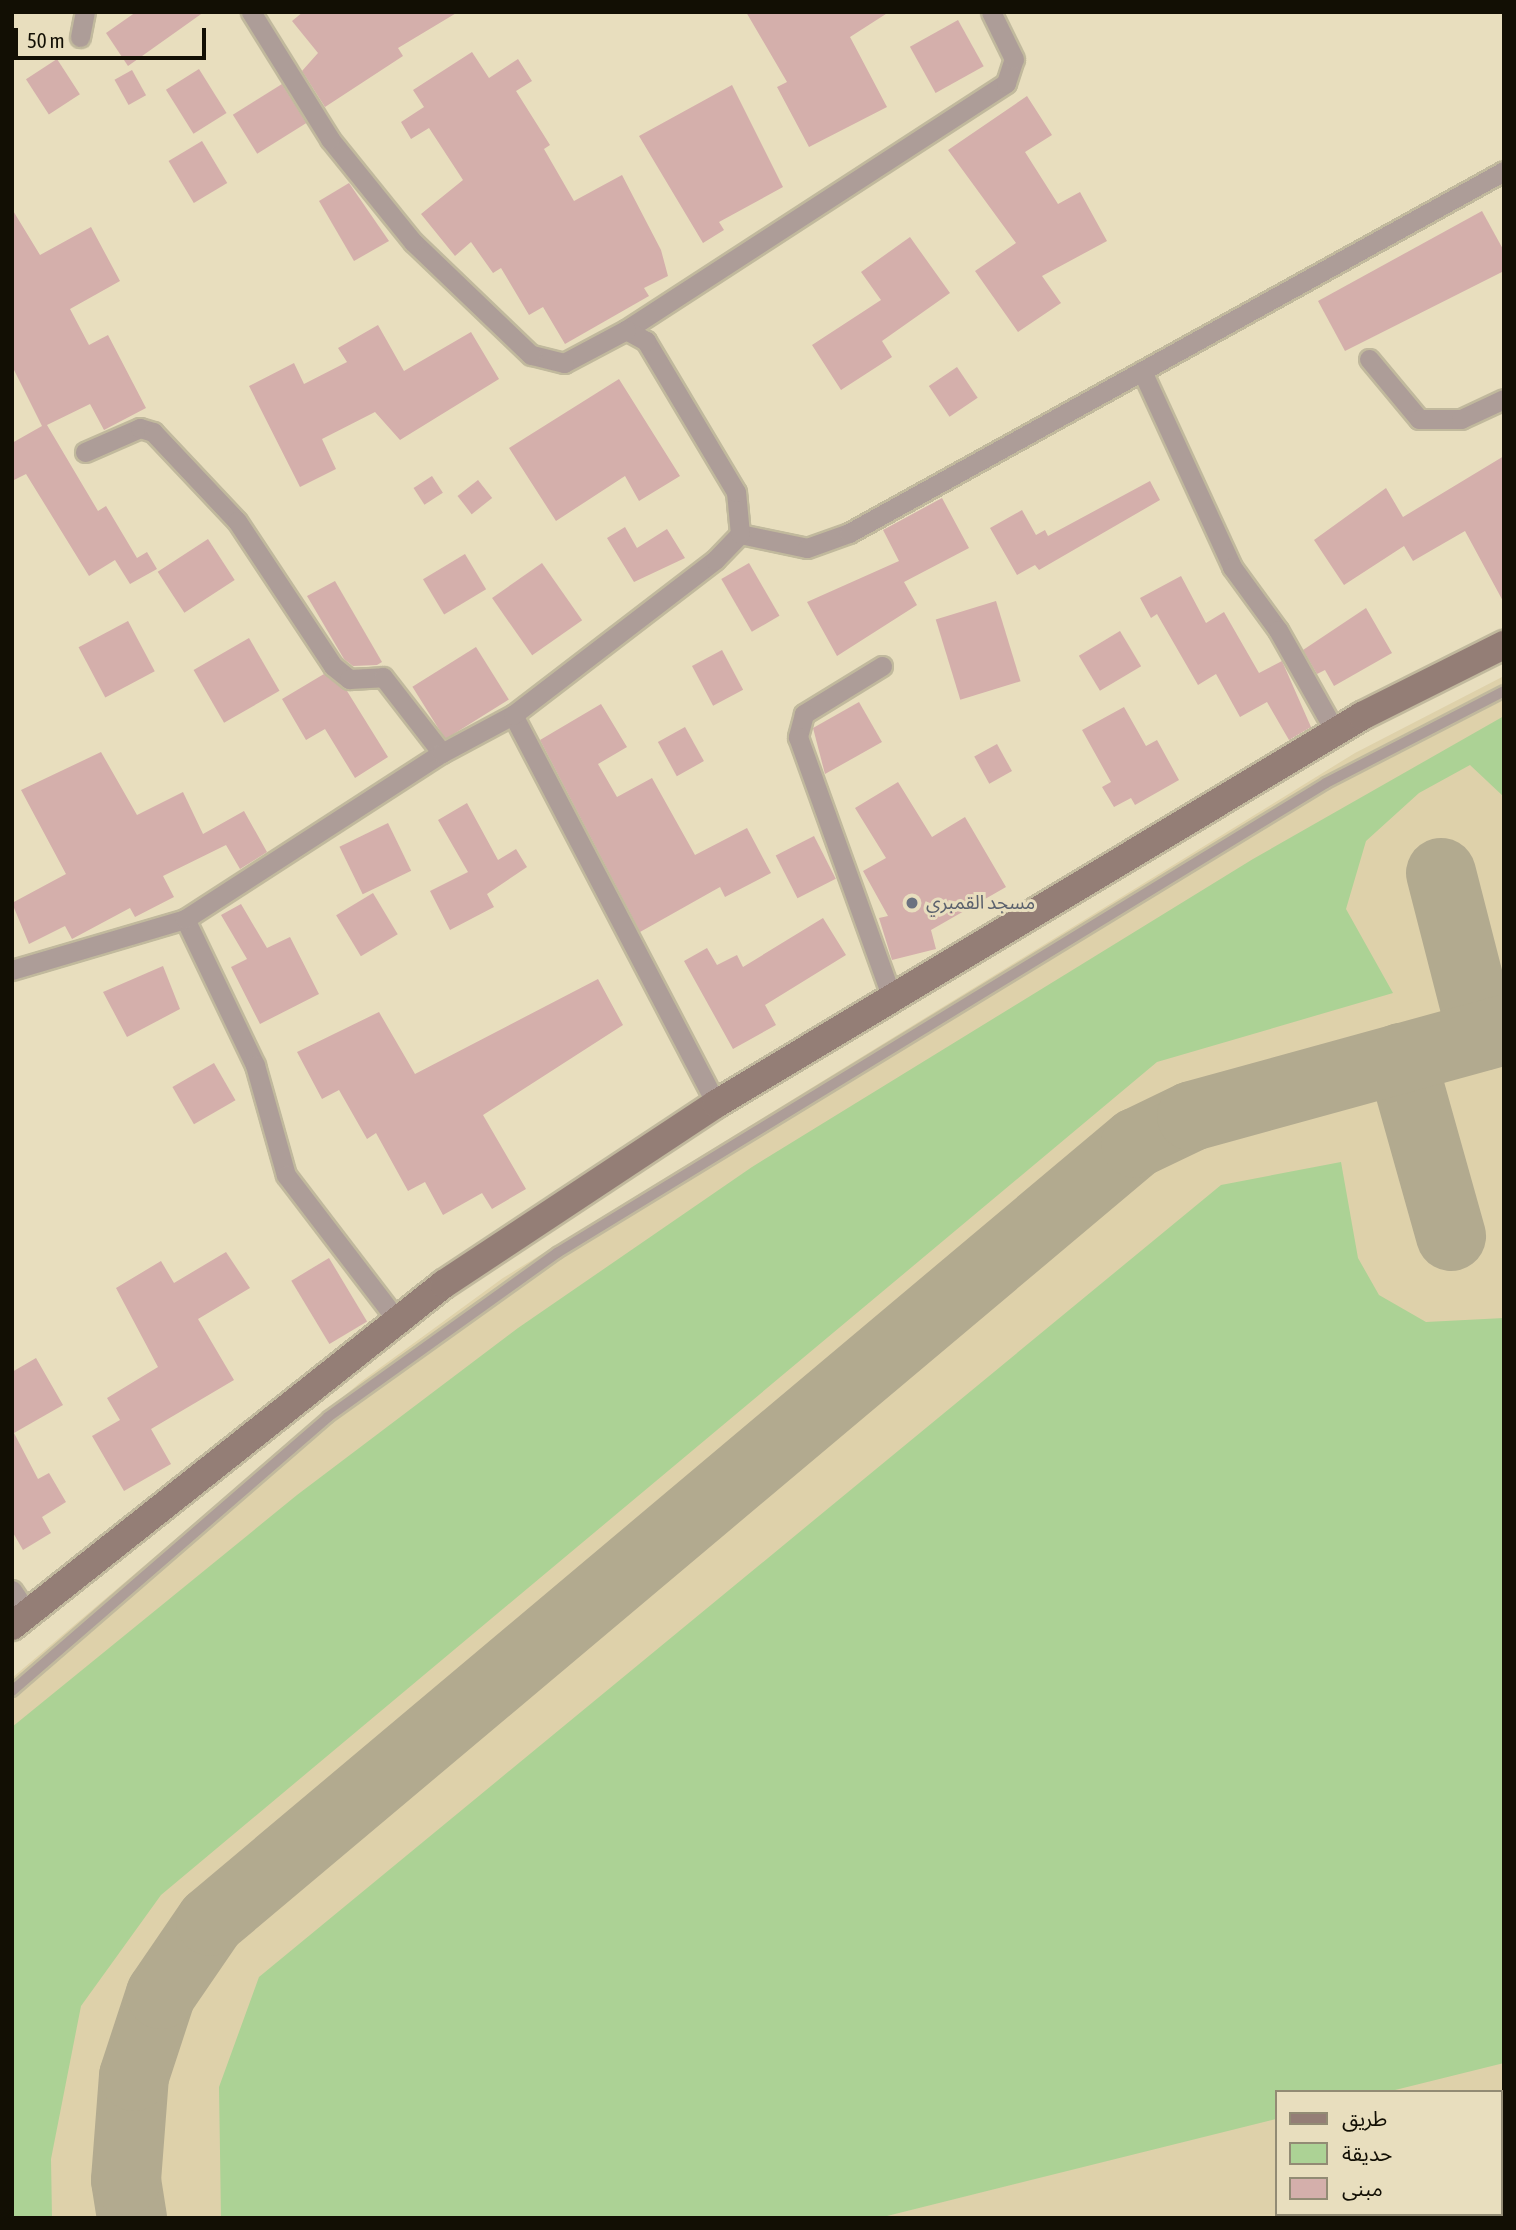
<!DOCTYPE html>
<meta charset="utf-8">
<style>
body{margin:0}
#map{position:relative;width:1516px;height:2230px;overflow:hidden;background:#e8debe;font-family:"Asap Condensed","Noto Sans Arabic",sans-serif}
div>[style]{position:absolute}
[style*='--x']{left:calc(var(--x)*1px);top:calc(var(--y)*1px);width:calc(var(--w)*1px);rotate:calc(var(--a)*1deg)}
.built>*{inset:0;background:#ded1aa}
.green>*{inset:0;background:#acd295}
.taxiway>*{height:70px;margin:-35px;padding:0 35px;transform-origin:35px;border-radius:35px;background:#b2aa8f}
.runway>*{height:173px;margin:-86.5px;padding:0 86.5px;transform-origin:86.5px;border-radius:86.5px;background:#b2aa8f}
.building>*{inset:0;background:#d4afab;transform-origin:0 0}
.roads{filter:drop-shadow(2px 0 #c1b99d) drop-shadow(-2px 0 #c1b99d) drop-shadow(0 2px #c1b99d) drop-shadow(0 -2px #c1b99d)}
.service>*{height:10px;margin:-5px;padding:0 5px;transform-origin:5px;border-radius:5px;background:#ad9d98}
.minor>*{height:19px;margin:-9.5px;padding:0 9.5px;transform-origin:9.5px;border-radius:9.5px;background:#ad9d98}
.secondary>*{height:28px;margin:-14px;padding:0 14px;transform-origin:14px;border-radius:14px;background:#947e76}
.dots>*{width:19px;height:19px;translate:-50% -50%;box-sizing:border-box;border:4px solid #e8debe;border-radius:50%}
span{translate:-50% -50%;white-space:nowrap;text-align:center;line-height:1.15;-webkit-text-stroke:6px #e8debe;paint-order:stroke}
.worship-label{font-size:19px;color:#5b616d}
.left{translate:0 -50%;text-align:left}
.frame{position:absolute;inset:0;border:14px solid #120f04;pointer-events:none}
.legend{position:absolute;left:1275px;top:2090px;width:228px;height:126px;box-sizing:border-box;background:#e8debe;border:2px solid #928b74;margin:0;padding:9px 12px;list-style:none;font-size:21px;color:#120f04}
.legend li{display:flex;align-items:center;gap:14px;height:35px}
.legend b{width:35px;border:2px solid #928b74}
.scale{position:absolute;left:14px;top:28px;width:192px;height:32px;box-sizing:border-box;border:4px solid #120f04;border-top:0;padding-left:9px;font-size:21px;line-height:24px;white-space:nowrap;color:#120f04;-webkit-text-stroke:5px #e8debe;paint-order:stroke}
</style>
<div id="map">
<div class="built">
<i style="clip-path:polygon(evenodd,1504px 676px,1504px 2218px,12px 2218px,12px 1678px,362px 1381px,503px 1278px,1355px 753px,1504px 676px,1276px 2092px,1500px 2092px,1500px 2214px,1276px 2214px,1276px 2092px)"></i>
</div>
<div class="green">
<i style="clip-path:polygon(1504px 716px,1504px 797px,1470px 765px,1419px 793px,1366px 841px,1346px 909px,1393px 993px,1157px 1062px,161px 1895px,81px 2006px,51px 2159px,52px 2218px,12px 2218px,12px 1727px,297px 1495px,518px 1328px,752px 1167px,1253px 859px)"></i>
<i style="clip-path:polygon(1341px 1162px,1358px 1258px,1379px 1295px,1426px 1322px,1504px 1318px,1504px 2063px,1387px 2092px,1276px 2092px,1276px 2119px,879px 2218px,221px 2218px,219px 2087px,259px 1977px,1221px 1185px)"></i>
</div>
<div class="taxiway">
<i style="--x:1441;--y:873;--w:168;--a:75.6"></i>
<i style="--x:1401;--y:1058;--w:185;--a:74.3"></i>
<i style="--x:132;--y:2218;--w:38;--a:-99"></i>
<i style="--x:126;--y:2180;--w:104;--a:-85.6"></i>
<i style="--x:134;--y:2076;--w:86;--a:-71.8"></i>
<i style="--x:161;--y:1994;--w:88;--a:-55.6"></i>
<i style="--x:211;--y:1921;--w:1209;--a:-40.07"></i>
<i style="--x:1136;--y:1143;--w:62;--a:-25.7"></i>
<i style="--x:1192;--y:1116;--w:324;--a:-15.4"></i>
</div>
<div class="runway">
<i style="--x:1372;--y:2218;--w:15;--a:-16"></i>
</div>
<div class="building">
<i style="clip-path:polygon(136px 12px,204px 12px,128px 66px,106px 33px)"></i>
<i style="clip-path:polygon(303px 12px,458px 12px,398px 48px,403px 56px,325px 107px,302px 71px,318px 53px,292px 21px)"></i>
<i style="clip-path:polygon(746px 12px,889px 12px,850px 37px,887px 107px,809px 147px,777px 87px,787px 82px)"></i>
<i style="left:958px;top:20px;width:53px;height:55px;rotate:61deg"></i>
<i style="clip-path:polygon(472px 52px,489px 78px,518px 59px,532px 81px,516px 91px,550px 145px,544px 149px,574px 201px,622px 175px,661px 250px,668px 276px,644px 288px,649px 296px,565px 344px,543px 307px,529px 315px,501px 268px,493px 273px,471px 242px,455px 256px,421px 214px,463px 180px,429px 128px,411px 139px,401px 122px,424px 107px,413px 90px)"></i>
<i style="left:57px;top:59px;width:42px;height:37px;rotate:57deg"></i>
<i style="left:199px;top:69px;width:52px;height:39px;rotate:58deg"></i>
<i style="left:132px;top:70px;width:29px;height:20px;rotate:61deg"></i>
<i style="left:282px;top:84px;width:46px;height:58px;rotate:58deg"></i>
<i style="clip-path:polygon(732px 85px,783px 187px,719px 222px,724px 230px,703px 243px,639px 136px)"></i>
<i style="clip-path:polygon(1027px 96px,1052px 135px,1025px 152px,1058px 204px,1080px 192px,1107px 241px,1042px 276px,1061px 303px,1018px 332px,975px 271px,1016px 243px,948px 150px)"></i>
<i style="left:202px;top:141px;width:49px;height:39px;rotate:59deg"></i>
<i style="clip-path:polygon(349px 183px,389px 241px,354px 261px,319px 201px)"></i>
<i style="clip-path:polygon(12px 209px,40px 255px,91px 227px,120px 281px,70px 309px,89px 345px,108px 335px,146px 408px,104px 430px,90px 404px,47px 425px,98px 511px,106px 506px,137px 558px,147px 552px,157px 569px,130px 584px,115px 560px,89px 576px,26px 474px,12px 481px,12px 443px,42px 426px,12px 366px)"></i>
<i style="clip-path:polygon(1482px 211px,1504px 251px,1504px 271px,1345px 351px,1318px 301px)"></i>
<i style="clip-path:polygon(910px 237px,950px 293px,882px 341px,892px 357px,841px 390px,812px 345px,881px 300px,861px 272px)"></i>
<i style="clip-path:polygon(378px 325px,404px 371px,471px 332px,499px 379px,400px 440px,375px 412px,322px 439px,336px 469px,300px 487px,249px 386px,294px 363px,304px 384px,347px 362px,338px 348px)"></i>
<i style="left:957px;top:367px;width:37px;height:34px;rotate:56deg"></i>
<i style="clip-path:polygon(619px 379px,680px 476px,639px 501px,625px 476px,556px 521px,509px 448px)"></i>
<i style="clip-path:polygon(1504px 456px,1504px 603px,1465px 531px,1413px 561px,1404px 546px,1344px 585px,1314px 540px,1386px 488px,1403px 517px)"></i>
<i style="left:432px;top:476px;width:20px;height:22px;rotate:57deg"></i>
<i style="left:478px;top:480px;width:23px;height:26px;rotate:52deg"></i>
<i style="clip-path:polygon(1150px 481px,1160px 500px,1039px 570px,1035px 565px,1017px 575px,990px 528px,1022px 510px,1036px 535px,1045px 530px,1048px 536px)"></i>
<i style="clip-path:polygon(942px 498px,969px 548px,904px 582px,917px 605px,837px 656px,807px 602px,899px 561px,883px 530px)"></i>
<i style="clip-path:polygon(625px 527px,637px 548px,667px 529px,685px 558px,634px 582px,607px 538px)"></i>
<i style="left:208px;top:539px;width:49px;height:60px;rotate:57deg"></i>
<i style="left:465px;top:554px;width:41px;height:49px;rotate:59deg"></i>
<i style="left:542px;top:563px;width:70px;height:61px;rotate:55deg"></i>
<i style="left:749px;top:563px;width:61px;height:32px;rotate:60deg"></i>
<i style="clip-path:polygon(1181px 576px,1206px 623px,1224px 612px,1259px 673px,1282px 661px,1311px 727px,1289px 740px,1267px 702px,1240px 717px,1216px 674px,1198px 685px,1157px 614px,1151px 618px,1140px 598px)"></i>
<i style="clip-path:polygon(335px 581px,382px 662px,377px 665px,353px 666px,344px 659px,307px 596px)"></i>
<i style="left:996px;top:601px;width:84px;height:63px;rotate:73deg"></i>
<i style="clip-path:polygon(1366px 608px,1392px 653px,1334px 686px,1325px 670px,1317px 674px,1303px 650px)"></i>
<i style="left:128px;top:621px;width:57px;height:56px;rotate:62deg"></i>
<i style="left:1120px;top:631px;width:41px;height:48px;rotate:59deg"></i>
<i style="left:249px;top:638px;width:61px;height:64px;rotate:60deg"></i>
<i style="left:476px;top:647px;width:62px;height:75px;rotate:58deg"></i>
<i style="left:722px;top:650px;width:45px;height:34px;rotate:62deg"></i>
<i style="clip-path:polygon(324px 674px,347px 691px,388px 757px,355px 778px,325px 729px,306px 740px,282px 699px)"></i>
<i style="clip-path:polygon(859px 702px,882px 742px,825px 774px,813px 728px)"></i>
<i style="clip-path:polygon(601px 704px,627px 747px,598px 764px,617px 797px,652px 778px,695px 855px,747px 828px,771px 873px,725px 897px,720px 887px,640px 932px,540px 740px)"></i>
<i style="clip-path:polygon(1124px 707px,1146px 746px,1157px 740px,1179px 780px,1135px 805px,1131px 798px,1114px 807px,1102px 787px,1111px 782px,1082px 730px)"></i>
<i style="left:685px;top:727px;width:39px;height:31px;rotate:61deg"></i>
<i style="left:997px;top:744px;width:31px;height:26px;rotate:61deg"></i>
<i style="clip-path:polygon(101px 752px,137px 815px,183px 792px,203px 834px,244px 811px,267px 852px,240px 869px,226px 845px,163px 876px,174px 897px,135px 917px,130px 908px,72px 939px,65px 926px,29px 944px,12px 903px,66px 874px,21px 790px)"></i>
<i style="clip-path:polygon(898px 782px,932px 837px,965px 817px,1006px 887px,931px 930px,936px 949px,892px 960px,879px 918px,888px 916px,863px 871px,886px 858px,855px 808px)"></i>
<i style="clip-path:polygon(467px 803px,498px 860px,516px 849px,527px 867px,487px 894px,494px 907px,450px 930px,430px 891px,468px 872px,438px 820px)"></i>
<i style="left:388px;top:823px;width:53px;height:54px;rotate:64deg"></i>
<i style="left:814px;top:836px;width:48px;height:43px;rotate:63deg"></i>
<i style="left:373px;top:893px;width:48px;height:43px;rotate:59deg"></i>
<i style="clip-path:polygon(241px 904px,267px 948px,290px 937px,319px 994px,260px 1024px,231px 967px,247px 959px,221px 915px)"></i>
<i style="clip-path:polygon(823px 918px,846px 955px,765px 1005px,776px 1025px,733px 1049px,684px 961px,707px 948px,717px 965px,737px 955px,743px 967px)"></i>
<i style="clip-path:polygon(163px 966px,180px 1009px,127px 1037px,103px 992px)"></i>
<i style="clip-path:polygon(598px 979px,623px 1025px,483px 1115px,526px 1189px,492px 1209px,482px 1193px,443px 1215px,425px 1182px,408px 1191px,376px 1133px,367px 1139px,339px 1090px,322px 1099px,297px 1052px,379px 1012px,415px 1074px)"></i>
<i style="left:214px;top:1063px;width:43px;height:48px;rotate:60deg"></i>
<i style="clip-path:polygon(226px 1252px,250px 1288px,198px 1319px,234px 1380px,151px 1429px,171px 1464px,124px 1491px,92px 1436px,120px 1420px,107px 1398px,158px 1367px,116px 1288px,161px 1261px,174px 1283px)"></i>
<i style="left:329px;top:1258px;width:74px;height:44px;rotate:59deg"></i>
<i style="clip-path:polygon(36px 1358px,63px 1405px,14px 1433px,38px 1479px,49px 1473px,66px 1502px,42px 1517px,51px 1533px,23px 1550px,12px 1531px,12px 1372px)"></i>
</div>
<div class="roads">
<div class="service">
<i style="--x:12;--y:1691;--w:418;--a:-40.9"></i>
<i style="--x:328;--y:1417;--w:282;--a:-35.6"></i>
<i style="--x:557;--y:1253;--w:901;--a:-31.43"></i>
<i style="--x:1326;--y:783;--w:200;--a:-27.3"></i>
</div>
<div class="minor">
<i style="--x:80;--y:37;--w:25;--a:-79"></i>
<i style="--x:626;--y:330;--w:453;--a:-33"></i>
<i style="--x:1006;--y:83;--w:25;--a:-72"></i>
<i style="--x:1014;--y:59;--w:52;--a:-116.1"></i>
<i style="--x:1369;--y:359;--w:78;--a:50.2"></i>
<i style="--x:1419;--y:419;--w:42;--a:0"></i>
<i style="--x:1461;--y:419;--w:47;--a:-24.9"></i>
<i style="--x:1142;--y:371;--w:216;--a:65.3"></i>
<i style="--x:1232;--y:567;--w:78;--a:53.9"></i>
<i style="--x:1278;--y:630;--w:118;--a:60.6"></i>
<i style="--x:85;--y:452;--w:60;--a:-23.6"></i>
<i style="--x:140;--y:428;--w:14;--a:17"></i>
<i style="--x:153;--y:432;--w:122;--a:46.7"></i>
<i style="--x:237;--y:521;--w:174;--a:56.5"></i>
<i style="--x:333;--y:666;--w:21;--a:39"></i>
<i style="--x:349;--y:679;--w:34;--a:-3"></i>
<i style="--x:383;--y:677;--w:96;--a:52.2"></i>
<i style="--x:740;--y:534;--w:68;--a:11.8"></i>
<i style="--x:807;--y:548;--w:45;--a:-19.7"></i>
<i style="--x:849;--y:533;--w:748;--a:-28.93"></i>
<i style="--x:882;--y:666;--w:92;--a:148.4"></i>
<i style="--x:804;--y:714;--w:24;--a:105"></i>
<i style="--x:798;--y:737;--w:274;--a:70.2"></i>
<i style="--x:513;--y:715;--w:439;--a:62.4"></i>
<i style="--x:185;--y:919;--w:162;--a:64.4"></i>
<i style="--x:255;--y:1065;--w:114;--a:74.3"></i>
<i style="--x:286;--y:1175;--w:183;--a:52.6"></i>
<i style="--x:12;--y:970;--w:180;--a:-16.4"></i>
<i style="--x:185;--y:919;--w:306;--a:-32.9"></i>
<i style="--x:442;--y:753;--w:81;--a:-28.2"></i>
<i style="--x:513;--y:715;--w:255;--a:-37.5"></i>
<i style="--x:715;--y:560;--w:36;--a:-46"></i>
<i style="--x:740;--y:534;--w:42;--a:-95.4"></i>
<i style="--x:736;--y:492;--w:176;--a:-120.8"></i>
<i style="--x:646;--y:341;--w:23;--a:-151"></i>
<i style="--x:626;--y:330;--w:70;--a:152"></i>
<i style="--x:564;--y:363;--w:34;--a:-166"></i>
<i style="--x:531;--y:355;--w:163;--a:-136.2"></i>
<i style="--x:413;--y:242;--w:132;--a:-128.9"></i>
<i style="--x:330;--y:139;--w:150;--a:-121.9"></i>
<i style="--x:12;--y:1590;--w:29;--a:56"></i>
</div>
<div class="secondary">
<i style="--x:12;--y:1626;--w:551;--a:-38.37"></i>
<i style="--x:444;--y:1284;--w:326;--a:-33.5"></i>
<i style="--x:716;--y:1104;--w:754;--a:-30.99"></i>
<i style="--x:1362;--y:716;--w:159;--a:-26.6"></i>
</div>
</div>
<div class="dots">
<i style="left:912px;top:903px;background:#6b7280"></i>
</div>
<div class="worship-label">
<span class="left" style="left:926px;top:903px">مسجد القمبري</span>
</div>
<div class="frame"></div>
<ul class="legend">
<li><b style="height:9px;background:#947e76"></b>طريق</li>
<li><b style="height:19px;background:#acd295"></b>حديقة</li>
<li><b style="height:19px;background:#d4afab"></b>مبنى</li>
</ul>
<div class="scale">50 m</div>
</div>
